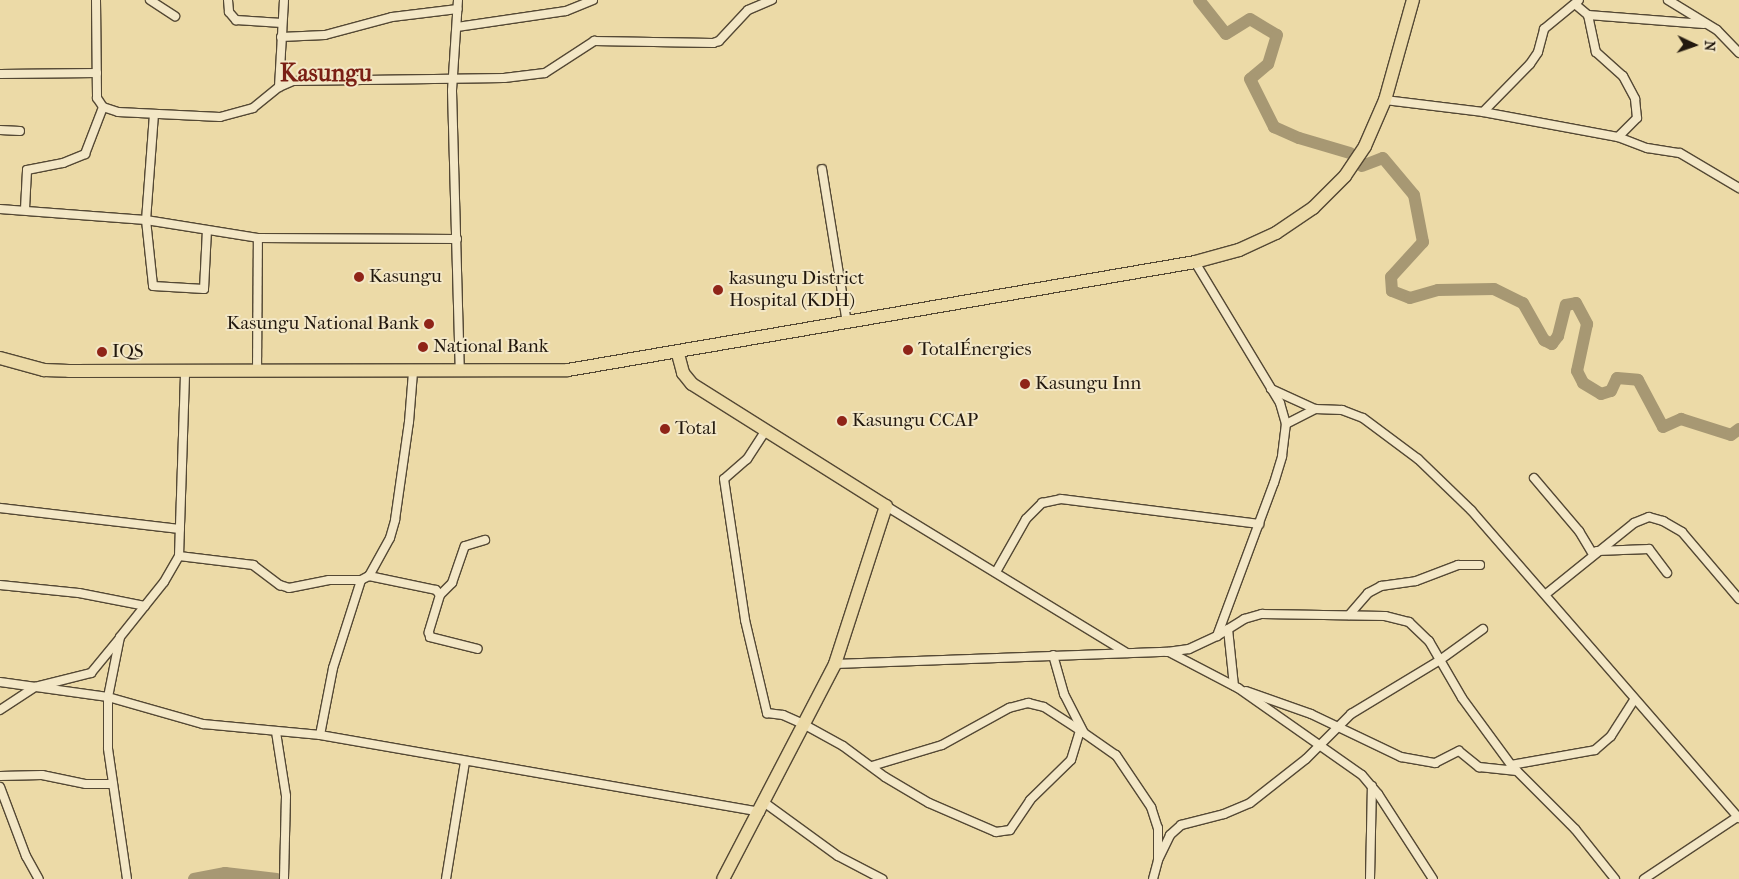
<!DOCTYPE html>
<meta charset="utf-8">
<style>
body{margin:0}
#map{position:relative;width:1739px;height:879px;overflow:hidden;background:#ecdaa7;font-family:"IM FELL French Canon",serif}
div>[style]{position:absolute}
[style*='--x']{left:calc(var(--x)*1px);top:calc(var(--y)*1px);width:calc(var(--w)*1px);rotate:calc(var(--a)*1deg)}
.river>*{height:12px;margin:-6px;padding:0 6px;transform-origin:6px;border-radius:6px;background:#a79873}
.roads{filter:drop-shadow(1px 0 #544834) drop-shadow(-1px 0 #544834) drop-shadow(0 1px #544834) drop-shadow(0 -1px #544834)}
.street>*{height:8px;margin:-4px;padding:0 4px;transform-origin:4px;border-radius:4px;background:#f3e7c6}
.primary>*{height:12px;margin:-6px;padding:0 6px;transform-origin:6px;border-radius:6px;background:#ecdaa7}
.dots>*{width:14px;height:14px;translate:-50% -50%;box-sizing:border-box;border:2px solid #f3e7c6;border-radius:50%}
span{translate:-50% -50%;white-space:nowrap;text-align:center;line-height:1.15;-webkit-text-stroke:4px #f3e7c6;paint-order:stroke}
.poi-label{font-size:19px;color:#22180e}
.left{translate:0 -50%;text-align:left}
.right{translate:-100% -50%;text-align:right}
.district-label{font-size:24px;color:#7a1f14;font-weight:700}
.north{position:absolute;left:1669px;top:20px;width:50px;height:50px;-webkit-text-stroke:4px #f3e7c6;paint-order:stroke;rotate:93deg;font-size:14px;font-weight:700;line-height:20px;text-align:center;color:#22180e}
.north::after{content:'';display:block;margin:auto;width:18px;height:22px;background:#22180e;clip-path:polygon(50% 0,100% 100%,50% 72%,0 100%)}
</style>
<div id="map">
<div class="river">
<i style="--x:1199;--y:0;--w:43;--a:51.5"></i>
<i style="--x:1226;--y:34;--w:28;--a:-32"></i>
<i style="--x:1250;--y:19;--w:31;--a:31"></i>
<i style="--x:1277;--y:35;--w:30;--a:107"></i>
<i style="--x:1268;--y:64;--w:23;--a:140"></i>
<i style="--x:1250;--y:79;--w:54;--a:63.4"></i>
<i style="--x:1274;--y:127;--w:27;--a:24"></i>
<i style="--x:1299;--y:138;--w:53;--a:16.4"></i>
<i style="--x:1362;--y:166;--w:22;--a:-21"></i>
<i style="--x:1383;--y:158;--w:48;--a:50"></i>
<i style="--x:1414;--y:195;--w:48;--a:79.2"></i>
<i style="--x:1423;--y:242;--w:47;--a:132.4"></i>
<i style="--x:1391;--y:277;--w:14;--a:86"></i>
<i style="--x:1392;--y:291;--w:19;--a:21"></i>
<i style="--x:1410;--y:298;--w:29;--a:-16"></i>
<i style="--x:1438;--y:290;--w:56;--a:-1"></i>
<i style="--x:1494;--y:289;--w:32;--a:26"></i>
<i style="--x:1523;--y:303;--w:43;--a:60.4"></i>
<i style="--x:1544;--y:340;--w:9;--a:27"></i>
<i style="--x:1552;--y:344;--w:10;--a:-53"></i>
<i style="--x:1558;--y:336;--w:32;--a:-76"></i>
<i style="--x:1566;--y:305;--w:10;--a:-11"></i>
<i style="--x:1576;--y:303;--w:24;--a:62"></i>
<i style="--x:1587;--y:324;--w:48;--a:102"></i>
<i style="--x:1577;--y:371;--w:13;--a:63"></i>
<i style="--x:1583;--y:383;--w:21;--a:31"></i>
<i style="--x:1601;--y:394;--w:10;--a:-17"></i>
<i style="--x:1611;--y:391;--w:14;--a:-65"></i>
<i style="--x:1617;--y:378;--w:21;--a:5"></i>
<i style="--x:1638;--y:380;--w:53;--a:62"></i>
<i style="--x:1663;--y:427;--w:20;--a:-24"></i>
<i style="--x:1681;--y:419;--w:52;--a:17.7"></i>
<i style="--x:1731;--y:435;--w:10;--a:-37"></i>
<i style="--x:194;--y:879;--w:32;--a:-11"></i>
<i style="--x:225;--y:873;--w:52;--a:6.6"></i>
</div>
<div class="roads">
<div class="street">
<i style="--x:96;--y:0;--w:98;--a:89.4"></i>
<i style="--x:97;--y:98;--w:11;--a:56"></i>
<i style="--x:103;--y:107;--w:16;--a:18"></i>
<i style="--x:118;--y:112;--w:102;--a:2.8"></i>
<i style="--x:220;--y:117;--w:34;--a:-15"></i>
<i style="--x:253;--y:108;--w:33;--a:-39"></i>
<i style="--x:279;--y:87;--w:15;--a:-23"></i>
<i style="--x:293;--y:81;--w:211;--a:-0.8"></i>
<i style="--x:504;--y:78;--w:41;--a:-7"></i>
<i style="--x:545;--y:73;--w:59;--a:-33.1"></i>
<i style="--x:594;--y:41;--w:119;--a:1"></i>
<i style="--x:713;--y:43;--w:6;--a:-18"></i>
<i style="--x:719;--y:41;--w:42;--a:-46.9"></i>
<i style="--x:748;--y:10;--w:26;--a:-23"></i>
<i style="--x:150;--y:0;--w:30;--a:33"></i>
<i style="--x:228;--y:0;--w:12;--a:85"></i>
<i style="--x:229;--y:12;--w:11;--a:49"></i>
<i style="--x:236;--y:20;--w:46;--a:3.7"></i>
<i style="--x:458;--y:0;--w:91;--a:93.8"></i>
<i style="--x:452;--y:91;--w:281;--a:88.4"></i>
<i style="--x:1668;--y:0;--w:57;--a:31.5"></i>
<i style="--x:1717;--y:30;--w:32;--a:46"></i>
<i style="--x:1576;--y:5;--w:16;--a:40"></i>
<i style="--x:1588;--y:15;--w:38;--a:78"></i>
<i style="--x:1596;--y:52;--w:36;--a:42"></i>
<i style="--x:1623;--y:76;--w:26;--a:62"></i>
<i style="--x:1635;--y:99;--w:19;--a:84"></i>
<i style="--x:1637;--y:118;--w:27;--a:135"></i>
<i style="--x:1588;--y:15;--w:116;--a:4.4"></i>
<i style="--x:457;--y:27;--w:110;--a:-8.4"></i>
<i style="--x:566;--y:11;--w:29;--a:-22"></i>
<i style="--x:281;--y:37;--w:44;--a:-2.6"></i>
<i style="--x:325;--y:35;--w:69;--a:-15"></i>
<i style="--x:392;--y:17;--w:66;--a:-6.9"></i>
<i style="--x:0;--y:74;--w:97;--a:-0.6"></i>
<i style="--x:279;--y:87;--w:87;--a:-86.7"></i>
<i style="--x:1385;--y:100;--w:99;--a:7"></i>
<i style="--x:1483;--y:112;--w:137;--a:10.5"></i>
<i style="--x:1618;--y:137;--w:31;--a:21"></i>
<i style="--x:1647;--y:148;--w:33;--a:9"></i>
<i style="--x:1680;--y:153;--w:69;--a:30.7"></i>
<i style="--x:1483;--y:112;--w:67;--a:-45.6"></i>
<i style="--x:1530;--y:64;--w:14;--a:-56"></i>
<i style="--x:1538;--y:52;--w:24;--a:-75"></i>
<i style="--x:1544;--y:29;--w:45;--a:-39.6"></i>
<i style="--x:154;--y:114;--w:106;--a:94.3"></i>
<i style="--x:146;--y:220;--w:66;--a:83.9"></i>
<i style="--x:153;--y:286;--w:51;--a:3.4"></i>
<i style="--x:204;--y:289;--w:59;--a:-87.1"></i>
<i style="--x:0;--y:130;--w:20;--a:3"></i>
<i style="--x:822;--y:169;--w:156;--a:80.8"></i>
<i style="--x:0;--y:209;--w:146;--a:4.3"></i>
<i style="--x:146;--y:220;--w:113;--a:9.1"></i>
<i style="--x:258;--y:238;--w:199;--a:0.3"></i>
<i style="--x:25;--y:209;--w:39;--a:-87"></i>
<i style="--x:27;--y:170;--w:37;--a:-11"></i>
<i style="--x:63;--y:163;--w:24;--a:-22"></i>
<i style="--x:85;--y:154;--w:50;--a:-69"></i>
<i style="--x:257;--y:371;--w:133;--a:-89.6"></i>
<i style="--x:1271;--y:389;--w:48;--a:24.4"></i>
<i style="--x:1315;--y:409;--w:27;--a:2"></i>
<i style="--x:1342;--y:410;--w:22;--a:21"></i>
<i style="--x:1363;--y:418;--w:69;--a:36.7"></i>
<i style="--x:1418;--y:459;--w:74;--a:43.9"></i>
<i style="--x:1471;--y:510;--w:408;--a:49"></i>
<i style="--x:1286;--y:424;--w:33;--a:-27"></i>
<i style="--x:766;--y:430;--w:35;--a:123"></i>
<i style="--x:747;--y:459;--w:30;--a:139"></i>
<i style="--x:724;--y:479;--w:143;--a:81.5"></i>
<i style="--x:745;--y:620;--w:96;--a:76.7"></i>
<i style="--x:767;--y:713;--w:16;--a:7"></i>
<i style="--x:783;--y:715;--w:24;--a:24"></i>
<i style="--x:805;--y:725;--w:43;--a:28.9"></i>
<i style="--x:843;--y:746;--w:52;--a:36.4"></i>
<i style="--x:885;--y:777;--w:51;--a:30.6"></i>
<i style="--x:929;--y:803;--w:73;--a:23.4"></i>
<i style="--x:996;--y:832;--w:14;--a:-8"></i>
<i style="--x:1010;--y:830;--w:36;--a:-56"></i>
<i style="--x:1030;--y:800;--w:57;--a:-44.3"></i>
<i style="--x:1071;--y:760;--w:31;--a:-73"></i>
<i style="--x:1534;--y:478;--w:70;--a:49.7"></i>
<i style="--x:1579;--y:531;--w:27;--a:59"></i>
<i style="--x:886;--y:506;--w:282;--a:31.4"></i>
<i style="--x:0;--y:508;--w:181;--a:6.7"></i>
<i style="--x:1597;--y:551;--w:52;--a:-2.2"></i>
<i style="--x:1649;--y:549;--w:30;--a:53"></i>
<i style="--x:179;--y:556;--w:75;--a:6.9"></i>
<i style="--x:253;--y:565;--w:34;--a:37"></i>
<i style="--x:280;--y:585;--w:9;--a:18"></i>
<i style="--x:289;--y:588;--w:41;--a:-11.3"></i>
<i style="--x:329;--y:580;--w:32;--a:0"></i>
<i style="--x:996;--y:572;--w:61;--a:-60.5"></i>
<i style="--x:1026;--y:519;--w:23;--a:-45"></i>
<i style="--x:1042;--y:503;--w:19;--a:-12"></i>
<i style="--x:1061;--y:499;--w:200;--a:7.2"></i>
<i style="--x:369;--y:576;--w:68;--a:11.8"></i>
<i style="--x:436;--y:590;--w:6;--a:51"></i>
<i style="--x:440;--y:595;--w:39;--a:107"></i>
<i style="--x:429;--y:632;--w:5;--a:79"></i>
<i style="--x:430;--y:637;--w:49;--a:14"></i>
<i style="--x:0;--y:585;--w:79;--a:5.8"></i>
<i style="--x:79;--y:593;--w:67;--a:11.1"></i>
<i style="--x:1546;--y:594;--w:113;--a:-38.9"></i>
<i style="--x:1634;--y:523;--w:16;--a:-22"></i>
<i style="--x:1649;--y:517;--w:15;--a:16"></i>
<i style="--x:1663;--y:521;--w:22;--a:30"></i>
<i style="--x:1682;--y:532;--w:88;--a:49.6"></i>
<i style="--x:440;--y:595;--w:17;--a:-45"></i>
<i style="--x:452;--y:583;--w:39;--a:-71"></i>
<i style="--x:465;--y:546;--w:21;--a:-17"></i>
<i style="--x:1349;--y:615;--w:29;--a:-49"></i>
<i style="--x:1368;--y:593;--w:15;--a:-28"></i>
<i style="--x:1381;--y:586;--w:35;--a:-8"></i>
<i style="--x:1416;--y:581;--w:45;--a:-20.9"></i>
<i style="--x:1458;--y:565;--w:22;--a:0"></i>
<i style="--x:1228;--y:629;--w:57;--a:84"></i>
<i style="--x:1217;--y:636;--w:32;--a:-32"></i>
<i style="--x:1244;--y:619;--w:19;--a:-16"></i>
<i style="--x:1262;--y:614;--w:123;--a:0.9"></i>
<i style="--x:1385;--y:616;--w:25;--a:14"></i>
<i style="--x:1409;--y:622;--w:28;--a:44"></i>
<i style="--x:1429;--y:641;--w:66;--a:59.9"></i>
<i style="--x:1462;--y:698;--w:83;--a:53.8"></i>
<i style="--x:1511;--y:765;--w:91;--a:45"></i>
<i style="--x:1575;--y:829;--w:64;--a:51.3"></i>
<i style="--x:1169;--y:652;--w:78;--a:27.6"></i>
<i style="--x:1238;--y:688;--w:151;--a:35.1"></i>
<i style="--x:1362;--y:775;--w:25;--a:50"></i>
<i style="--x:1378;--y:794;--w:101;--a:57.1"></i>
<i style="--x:1053;--y:655;--w:41;--a:74.2"></i>
<i style="--x:1064;--y:694;--w:44;--a:62.9"></i>
<i style="--x:1084;--y:733;--w:39;--a:35"></i>
<i style="--x:1116;--y:755;--w:63;--a:56.1"></i>
<i style="--x:1151;--y:807;--w:22;--a:72"></i>
<i style="--x:1158;--y:828;--w:30;--a:90"></i>
<i style="--x:835;--y:664;--w:332;--a:-2.1"></i>
<i style="--x:1167;--y:652;--w:22;--a:-8"></i>
<i style="--x:1189;--y:649;--w:31;--a:-25"></i>
<i style="--x:1217;--y:636;--w:163;--a:-69.6"></i>
<i style="--x:1274;--y:483;--w:28;--a:-73"></i>
<i style="--x:1282;--y:456;--w:32;--a:-83"></i>
<i style="--x:1286;--y:424;--w:22;--a:-106"></i>
<i style="--x:1280;--y:403;--w:165;--a:-121.1"></i>
<i style="--x:0;--y:682;--w:109;--a:7.9"></i>
<i style="--x:108;--y:697;--w:99;--a:15.9"></i>
<i style="--x:203;--y:724;--w:118;--a:5.4"></i>
<i style="--x:320;--y:735;--w:447;--a:9.9"></i>
<i style="--x:1246;--y:691;--w:69;--a:19.5"></i>
<i style="--x:1311;--y:714;--w:100;--a:25.5"></i>
<i style="--x:1401;--y:757;--w:35;--a:10"></i>
<i style="--x:1435;--y:763;--w:27;--a:-27"></i>
<i style="--x:1459;--y:751;--w:26;--a:39"></i>
<i style="--x:1479;--y:767;--w:38;--a:6"></i>
<i style="--x:0;--y:710;--w:42;--a:-33.3"></i>
<i style="--x:35;--y:687;--w:58;--a:-14"></i>
<i style="--x:91;--y:673;--w:44;--a:-50.5"></i>
<i style="--x:276;--y:732;--w:65;--a:81.1"></i>
<i style="--x:286;--y:796;--w:83;--a:91.4"></i>
<i style="--x:320;--y:735;--w:68;--a:-79"></i>
<i style="--x:333;--y:668;--w:92;--a:-72.3"></i>
<i style="--x:361;--y:580;--w:9;--a:-27"></i>
<i style="--x:369;--y:576;--w:43;--a:-61.1"></i>
<i style="--x:390;--y:538;--w:19;--a:-74"></i>
<i style="--x:395;--y:520;--w:99;--a:-81.9"></i>
<i style="--x:409;--y:422;--w:50;--a:-85.4"></i>
<i style="--x:1511;--y:765;--w:85;--a:-10.1"></i>
<i style="--x:1595;--y:750;--w:21;--a:-41"></i>
<i style="--x:1611;--y:736;--w:43;--a:-57.4"></i>
<i style="--x:872;--y:766;--w:73;--a:-16.7"></i>
<i style="--x:942;--y:745;--w:77;--a:-28.9"></i>
<i style="--x:1009;--y:708;--w:20;--a:-15"></i>
<i style="--x:1028;--y:703;--w:16;--a:14"></i>
<i style="--x:1044;--y:707;--w:44;--a:33"></i>
<i style="--x:0;--y:776;--w:42;--a:-1.4"></i>
<i style="--x:42;--y:775;--w:45;--a:11.6"></i>
<i style="--x:86;--y:784;--w:27;--a:0"></i>
<i style="--x:0;--y:787;--w:74;--a:69.4"></i>
<i style="--x:26;--y:856;--w:26;--a:61"></i>
<i style="--x:765;--y:803;--w:90;--a:36"></i>
<i style="--x:838;--y:856;--w:50;--a:27.6"></i>
<i style="--x:127;--y:879;--w:132;--a:-98.3"></i>
<i style="--x:108;--y:748;--w:51;--a:-90"></i>
<i style="--x:108;--y:697;--w:61;--a:-78.7"></i>
<i style="--x:120;--y:637;--w:70;--a:-51.3"></i>
<i style="--x:164;--y:582;--w:30;--a:-60"></i>
<i style="--x:179;--y:556;--w:185;--a:-88.1"></i>
<i style="--x:446;--y:879;--w:119;--a:-80.8"></i>
<i style="--x:1153;--y:879;--w:20;--a:-75"></i>
<i style="--x:1158;--y:860;--w:28;--a:-64"></i>
<i style="--x:1170;--y:835;--w:15;--a:-42"></i>
<i style="--x:1181;--y:825;--w:44;--a:-14.3"></i>
<i style="--x:1224;--y:814;--w:28;--a:-23"></i>
<i style="--x:1250;--y:803;--w:71;--a:-38.2"></i>
<i style="--x:1306;--y:759;--w:64;--a:-45"></i>
<i style="--x:1351;--y:714;--w:104;--a:-31.2"></i>
<i style="--x:1440;--y:660;--w:53;--a:-35.8"></i>
<i style="--x:1370;--y:879;--w:93;--a:-88.8"></i>
<i style="--x:1644;--y:879;--w:114;--a:-33.6"></i>
</div>
<div class="primary">
<i style="--x:678;--y:354;--w:20;--a:75"></i>
<i style="--x:683;--y:373;--w:14;--a:51"></i>
<i style="--x:692;--y:384;--w:229;--a:32.2"></i>
<i style="--x:886;--y:506;--w:166;--a:107.9"></i>
<i style="--x:835;--y:664;--w:242;--a:117.5"></i>
<i style="--x:0;--y:358;--w:46;--a:15.3"></i>
<i style="--x:44;--y:370;--w:25;--a:2"></i>
<i style="--x:69;--y:371;--w:499;--a:-0.1"></i>
<i style="--x:568;--y:370;--w:636;--a:-9.77"></i>
<i style="--x:1195;--y:262;--w:46;--a:-15.3"></i>
<i style="--x:1239;--y:250;--w:41;--a:-24.7"></i>
<i style="--x:1276;--y:233;--w:45;--a:-34"></i>
<i style="--x:1313;--y:208;--w:45;--a:-45"></i>
<i style="--x:1345;--y:176;--w:36;--a:-56"></i>
<i style="--x:1365;--y:146;--w:50;--a:-66.5"></i>
<i style="--x:1385;--y:100;--w:104;--a:-74.4"></i>
</div>
</div>
<div class="dots">
<i style="left:359px;top:277px;background:#8f2418"></i>
<i style="left:718px;top:290px;background:#8f2418"></i>
<i style="left:429px;top:324px;background:#8f2418"></i>
<i style="left:423px;top:347px;background:#8f2418"></i>
<i style="left:908px;top:350px;background:#8f2418"></i>
<i style="left:102px;top:352px;background:#8f2418"></i>
<i style="left:1025px;top:384px;background:#8f2418"></i>
<i style="left:842px;top:421px;background:#8f2418"></i>
<i style="left:665px;top:429px;background:#8f2418"></i>
</div>
<div class="poi-label">
<span class="left" style="left:369px;top:277px">Kasungu</span>
<span class="left" style="left:729px;top:290px">kasungu District<br>Hospital (KDH)</span>
<span class="right" style="left:419px;top:324px">Kasungu National Bank</span>
<span class="left" style="left:433px;top:347px">National Bank</span>
<span class="left" style="left:918px;top:350px">TotalÉnergies</span>
<span class="left" style="left:112px;top:352px">IQS</span>
<span class="left" style="left:1035px;top:384px">Kasungu Inn</span>
<span class="left" style="left:852px;top:421px">Kasungu CCAP</span>
<span class="left" style="left:675px;top:429px">Total</span>
</div>
<div class="district-label">
<span style="left:326px;top:74px">Kasungu</span>
</div>
<div class="north">N</div>
</div>
